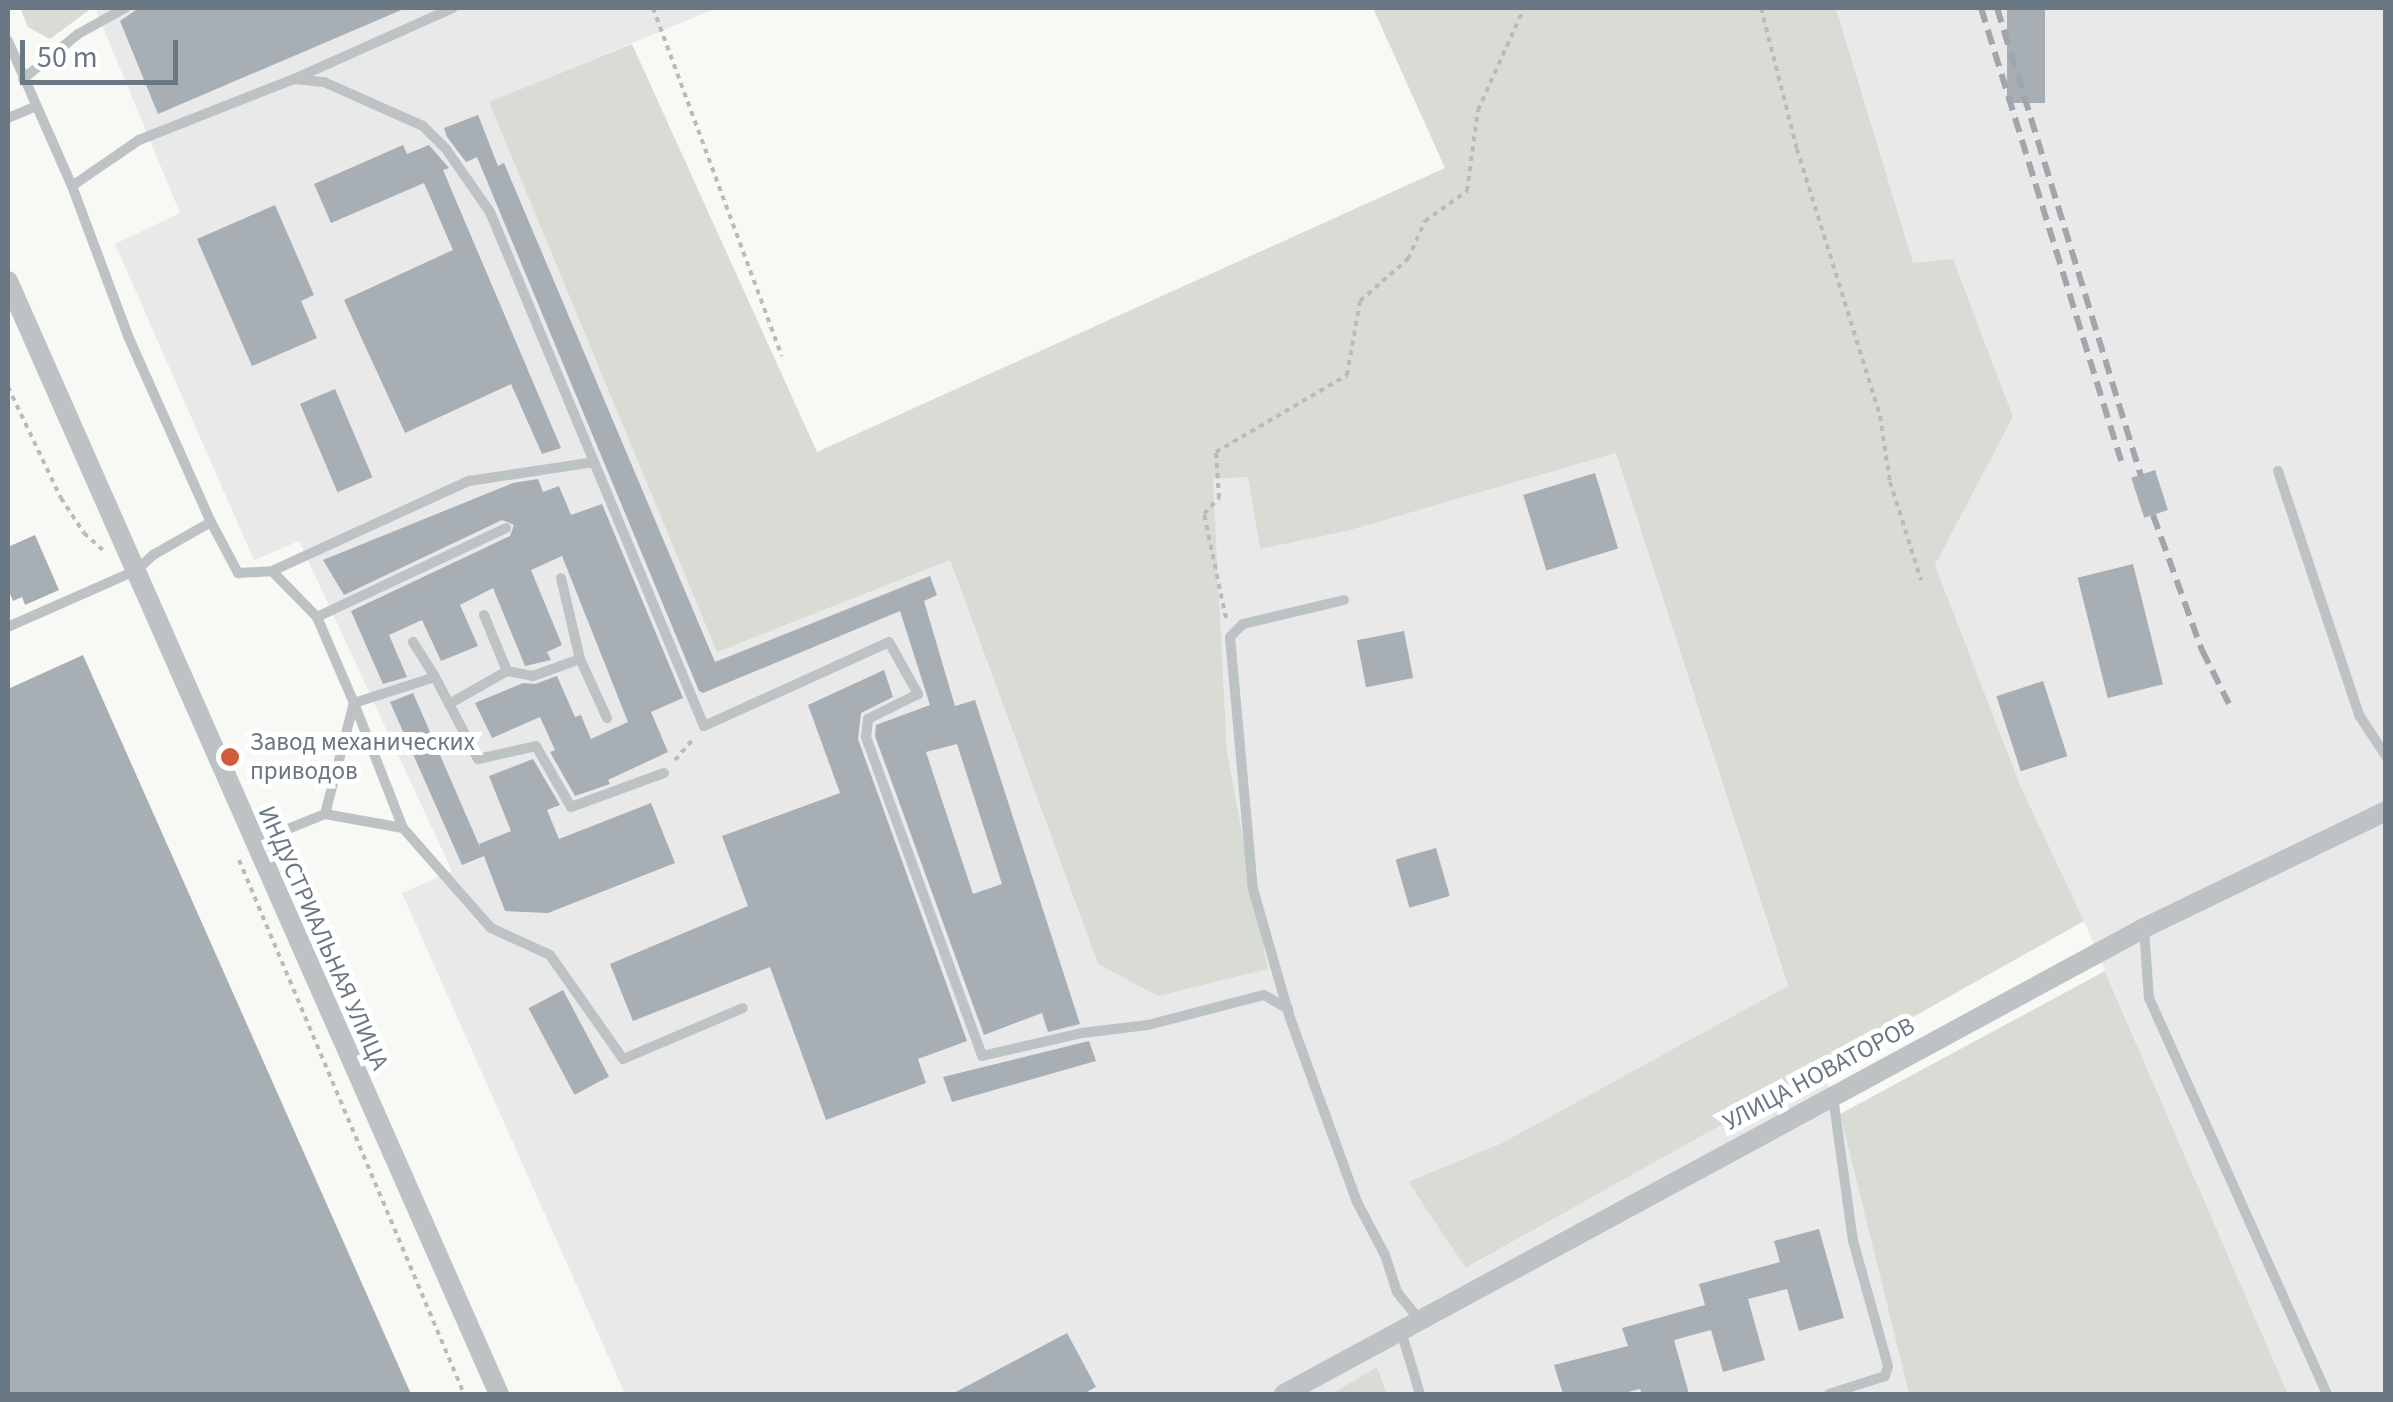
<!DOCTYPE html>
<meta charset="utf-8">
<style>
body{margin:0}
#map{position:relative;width:2393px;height:1402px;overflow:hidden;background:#f8f8f5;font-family:"Source Sans 3",sans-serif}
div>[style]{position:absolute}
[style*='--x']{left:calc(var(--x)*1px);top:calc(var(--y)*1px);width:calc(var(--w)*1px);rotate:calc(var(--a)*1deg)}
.built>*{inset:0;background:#e9e9e9}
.green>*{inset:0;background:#d8dcd5}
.building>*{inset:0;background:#a7aeb4;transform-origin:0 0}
.path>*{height:4px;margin-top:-2px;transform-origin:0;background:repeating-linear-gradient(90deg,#b8bbbe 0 5px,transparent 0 10px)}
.lane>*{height:10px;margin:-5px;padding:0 5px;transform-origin:5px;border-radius:5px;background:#bdc2c5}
.street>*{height:20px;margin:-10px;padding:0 10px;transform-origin:10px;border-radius:10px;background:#bdc2c5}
.rail>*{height:6px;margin-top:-3px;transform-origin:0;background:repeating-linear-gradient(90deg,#a0a6ab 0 15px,transparent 0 23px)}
.dots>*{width:28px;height:28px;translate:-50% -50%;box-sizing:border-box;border:5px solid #fff;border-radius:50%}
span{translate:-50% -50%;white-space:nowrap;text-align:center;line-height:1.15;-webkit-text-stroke:10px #fff;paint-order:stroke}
.poi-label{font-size:25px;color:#6a7883}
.left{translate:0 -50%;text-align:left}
.street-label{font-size:25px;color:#6a7883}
.frame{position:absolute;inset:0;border:10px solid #6a7883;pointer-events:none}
.scale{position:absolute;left:20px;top:40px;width:158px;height:45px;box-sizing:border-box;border:5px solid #6a7883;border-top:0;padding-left:12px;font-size:30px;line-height:35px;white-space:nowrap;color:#6a7883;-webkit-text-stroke:8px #fff;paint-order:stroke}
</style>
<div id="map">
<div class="built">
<i style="clip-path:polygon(95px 8px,717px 8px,490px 102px,717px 651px,950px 560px,1098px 964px,1268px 969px,1227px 752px,1213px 479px,1248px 476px,1260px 549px,1347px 531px,1616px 453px,1788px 987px,1502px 1143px,1408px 1183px,1467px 1268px,1821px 1068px,1840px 1114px,1909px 1394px,1387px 1394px,1377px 1368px,1331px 1394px,625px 1394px,402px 893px,452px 871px,299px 541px,254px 560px,115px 244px,180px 213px)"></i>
<i style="clip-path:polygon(1836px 8px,2385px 8px,2385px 1394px,2288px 1394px,2084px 921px,2020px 785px,1935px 565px,2013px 417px,1913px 264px)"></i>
</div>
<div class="green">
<i style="clip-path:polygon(20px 8px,92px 8px,50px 39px,28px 27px)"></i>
<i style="clip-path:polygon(1373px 8px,1836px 8px,1913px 263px,1953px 259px,2013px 417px,1935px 565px,2020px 785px,2084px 921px,1466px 1268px,1408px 1182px,1502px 1143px,1788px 986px,1616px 453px,1347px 531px,1260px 549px,1248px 477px,1213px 479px,1227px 752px,1268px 969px,1158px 996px,1098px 964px,950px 560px,717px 652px,489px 102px,632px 44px,817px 452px,1445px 168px)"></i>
<i style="clip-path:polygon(2105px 971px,2288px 1394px,1909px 1394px,1840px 1114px)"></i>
<i style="clip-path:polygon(1377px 1367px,1387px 1394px,1331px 1394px)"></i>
</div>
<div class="building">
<i style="clip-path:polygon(139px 8px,406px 8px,158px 114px,120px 21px)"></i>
<i style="left:2007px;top:8px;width:38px;height:95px"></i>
<i style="clip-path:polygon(evenodd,478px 115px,498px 166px,504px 163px,715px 662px,930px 576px,937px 595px,924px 601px,955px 706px,975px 700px,1080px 1024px,1048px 1032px,1042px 1013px,984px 1035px,875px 736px,876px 725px,930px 705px,900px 611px,703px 693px,699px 691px,477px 157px,466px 162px,447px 137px,444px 128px,478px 115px,957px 744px,1002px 884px,973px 894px,926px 752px,957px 744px)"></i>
<i style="clip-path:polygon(403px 145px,407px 154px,429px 145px,449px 168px,443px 170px,561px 448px,542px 454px,511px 384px,405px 433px,344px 300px,453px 250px,424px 183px,331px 223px,314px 184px)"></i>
<i style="clip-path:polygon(275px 205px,314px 295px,301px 301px,317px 338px,252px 366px,197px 239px)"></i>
<i style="left:335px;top:389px;width:96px;height:38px;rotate:67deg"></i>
<i style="left:2155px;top:470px;width:42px;height:25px;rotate:72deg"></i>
<i style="left:1595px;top:473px;width:79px;height:75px;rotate:73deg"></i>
<i style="clip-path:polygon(538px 479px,543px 492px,559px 486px,571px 515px,602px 504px,683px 698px,651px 712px,668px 752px,608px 780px,610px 784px,575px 796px,550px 752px,555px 750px,540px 717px,492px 738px,475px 703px,523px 683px,535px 684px,557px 676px,575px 717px,581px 715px,591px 739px,628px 722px,562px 556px,531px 570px,562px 645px,547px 652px,551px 660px,525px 666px,493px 588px,460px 605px,478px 646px,441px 661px,422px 620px,389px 635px,407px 677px,383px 684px,351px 611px,510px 536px,514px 525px,502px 520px,344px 595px,323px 560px,513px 483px)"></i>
<i style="clip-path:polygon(35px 535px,59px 590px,25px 605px,22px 597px,13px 601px,8px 589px,8px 547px)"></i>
<i style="left:2133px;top:564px;width:124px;height:57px;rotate:76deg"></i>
<i style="left:1404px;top:631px;width:48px;height:48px;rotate:79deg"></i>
<i style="clip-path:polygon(83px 655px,411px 1394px,8px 1394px,8px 689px)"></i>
<i style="clip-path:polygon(884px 670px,893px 697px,861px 713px,858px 739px,967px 1041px,918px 1059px,926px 1083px,826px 1120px,770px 967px,633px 1021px,610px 964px,748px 906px,722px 836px,840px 793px,808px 705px)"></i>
<i style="left:2043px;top:681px;width:79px;height:49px;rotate:72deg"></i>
<i style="clip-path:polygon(413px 693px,483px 854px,479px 844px,511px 831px,489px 776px,533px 759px,560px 805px,547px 810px,559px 839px,651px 803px,675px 863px,548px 913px,505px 911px,484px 856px,462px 865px,390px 702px)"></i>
<i style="left:1436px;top:848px;width:50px;height:42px;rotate:74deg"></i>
<i style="left:563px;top:990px;width:98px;height:39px;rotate:62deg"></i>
<i style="clip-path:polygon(1089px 1041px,1096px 1061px,952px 1102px,943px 1077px)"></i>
<i style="clip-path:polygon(1819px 1229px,1844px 1318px,1799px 1331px,1787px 1289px,1748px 1299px,1765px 1360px,1723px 1372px,1711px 1330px,1674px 1340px,1689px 1394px,1642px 1394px,1640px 1389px,1620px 1394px,1563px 1394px,1554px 1365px,1628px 1346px,1622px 1328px,1705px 1305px,1699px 1284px,1780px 1262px,1774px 1241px)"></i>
<i style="clip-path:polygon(1067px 1333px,1096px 1387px,1083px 1394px,952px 1394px)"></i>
</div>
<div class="path">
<i style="--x:653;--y:8;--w:371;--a:69.7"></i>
<i style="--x:1761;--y:8;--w:146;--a:75.7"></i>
<i style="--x:1797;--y:149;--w:280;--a:72.7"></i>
<i style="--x:1880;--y:416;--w:67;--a:81.4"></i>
<i style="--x:1890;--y:482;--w:103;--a:72.4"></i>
<i style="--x:8;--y:387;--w:123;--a:64.5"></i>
<i style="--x:61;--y:498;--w:42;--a:56.7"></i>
<i style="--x:84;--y:533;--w:25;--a:42"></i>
<i style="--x:1226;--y:618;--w:106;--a:-101.9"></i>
<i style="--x:1204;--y:514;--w:22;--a:-47"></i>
<i style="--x:1219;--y:498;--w:46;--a:-93.7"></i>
<i style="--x:1216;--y:452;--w:152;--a:-30.4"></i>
<i style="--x:1347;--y:375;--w:75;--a:-80"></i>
<i style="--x:1360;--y:301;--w:64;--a:-41.2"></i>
<i style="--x:1408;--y:259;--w:42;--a:-65.9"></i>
<i style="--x:1425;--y:221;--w:52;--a:-35.5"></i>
<i style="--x:1467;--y:191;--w:82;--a:-82.3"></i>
<i style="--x:1478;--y:110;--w:112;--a:-65.7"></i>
<i style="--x:675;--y:760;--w:30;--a:-49"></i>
<i style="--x:239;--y:860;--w:579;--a:67.15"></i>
</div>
<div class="lane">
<i style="--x:8;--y:41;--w:158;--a:66.2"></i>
<i style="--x:72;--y:186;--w:160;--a:69.5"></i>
<i style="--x:128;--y:336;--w:204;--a:66"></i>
<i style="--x:211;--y:522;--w:67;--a:150.4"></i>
<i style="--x:153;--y:555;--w:22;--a:137"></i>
<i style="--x:137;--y:570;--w:141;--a:156.2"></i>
<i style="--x:23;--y:79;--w:71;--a:-39.3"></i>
<i style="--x:78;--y:34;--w:54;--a:-29"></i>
<i style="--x:294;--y:79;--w:30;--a:6"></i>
<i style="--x:324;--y:82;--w:108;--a:24"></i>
<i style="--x:423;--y:126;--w:33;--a:45"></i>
<i style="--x:446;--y:149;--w:77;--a:55.1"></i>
<i style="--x:490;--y:212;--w:271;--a:67.4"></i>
<i style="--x:8;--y:118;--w:30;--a:-23"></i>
<i style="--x:72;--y:186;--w:81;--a:-34.5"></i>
<i style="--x:139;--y:140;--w:167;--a:-21.5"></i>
<i style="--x:294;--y:79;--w:174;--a:-24.1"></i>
<i style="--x:2278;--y:471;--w:257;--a:71.6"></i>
<i style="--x:2359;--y:715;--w:49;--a:56.6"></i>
<i style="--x:211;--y:522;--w:58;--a:62.1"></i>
<i style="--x:238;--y:573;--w:34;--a:-3"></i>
<i style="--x:272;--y:571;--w:217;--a:-24.6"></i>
<i style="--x:469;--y:481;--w:126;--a:-8.6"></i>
<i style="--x:594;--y:462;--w:286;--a:67.4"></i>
<i style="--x:704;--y:726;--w:203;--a:-24.4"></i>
<i style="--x:889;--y:642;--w:60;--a:60.9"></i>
<i style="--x:918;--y:694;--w:56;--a:153.4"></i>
<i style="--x:868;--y:719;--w:18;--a:96"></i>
<i style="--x:866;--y:737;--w:339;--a:70"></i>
<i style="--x:982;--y:1056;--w:103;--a:-13"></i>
<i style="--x:1082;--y:1033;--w:66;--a:-6.9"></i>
<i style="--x:1148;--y:1025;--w:120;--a:-14.5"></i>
<i style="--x:1264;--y:995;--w:28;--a:30"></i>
<i style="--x:1344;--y:600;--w:104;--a:166.6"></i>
<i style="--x:1243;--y:624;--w:18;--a:135"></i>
<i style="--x:1230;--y:637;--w:253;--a:84.8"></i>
<i style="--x:1253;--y:889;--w:134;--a:74"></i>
<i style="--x:1290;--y:1018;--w:196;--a:70"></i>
<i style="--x:1357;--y:1202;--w:60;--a:62.2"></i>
<i style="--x:1385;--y:1255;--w:39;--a:72"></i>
<i style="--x:1397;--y:1292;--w:35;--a:51"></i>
<i style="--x:484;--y:615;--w:61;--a:67.7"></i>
<i style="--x:317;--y:617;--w:209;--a:-25.2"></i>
<i style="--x:413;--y:642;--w:41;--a:57.8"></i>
<i style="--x:580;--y:659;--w:65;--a:65.4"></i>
<i style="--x:449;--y:704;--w:67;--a:-29.6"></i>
<i style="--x:507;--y:671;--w:26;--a:11"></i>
<i style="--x:533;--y:676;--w:50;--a:-19.9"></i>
<i style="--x:580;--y:659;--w:83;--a:-103.2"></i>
<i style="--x:325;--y:814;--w:79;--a:10.2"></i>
<i style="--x:403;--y:828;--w:133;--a:48.7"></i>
<i style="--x:491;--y:928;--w:65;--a:24.6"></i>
<i style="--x:550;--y:955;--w:127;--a:54.9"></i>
<i style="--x:623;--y:1059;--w:130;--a:-23"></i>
<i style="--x:403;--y:828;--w:134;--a:-111.4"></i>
<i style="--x:354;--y:703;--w:85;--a:-17.8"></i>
<i style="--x:435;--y:677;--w:93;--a:62.3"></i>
<i style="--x:478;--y:759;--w:59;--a:-12.6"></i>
<i style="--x:536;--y:746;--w:70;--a:60.2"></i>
<i style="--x:571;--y:807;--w:99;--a:-20.1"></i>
<i style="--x:256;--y:842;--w:74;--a:-22.1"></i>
<i style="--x:325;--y:814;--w:115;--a:-75.4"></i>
<i style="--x:354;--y:703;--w:94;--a:-113.3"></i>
<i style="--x:317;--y:617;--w:64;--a:-134.4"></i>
<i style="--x:2144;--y:929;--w:69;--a:85.9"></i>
<i style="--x:2149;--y:998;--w:434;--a:65.8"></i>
<i style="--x:1401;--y:1331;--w:66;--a:73.2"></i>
<i style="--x:1829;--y:1394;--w:59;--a:-17.8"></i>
<i style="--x:1885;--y:1376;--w:10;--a:-73"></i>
<i style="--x:1888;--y:1366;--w:130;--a:-105.6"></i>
<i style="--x:1853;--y:1241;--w:145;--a:-97.9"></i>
</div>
<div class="street">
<i style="--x:8;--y:281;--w:1216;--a:66.2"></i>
<i style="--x:1284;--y:1394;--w:978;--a:-28.45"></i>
<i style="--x:2144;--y:928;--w:269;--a:-25.8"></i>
</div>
<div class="rail">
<i style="--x:1981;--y:8;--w:474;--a:72.8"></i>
<i style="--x:1997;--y:8;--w:489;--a:72.9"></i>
<i style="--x:2153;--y:515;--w:144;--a:70.1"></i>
<i style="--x:2202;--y:650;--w:60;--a:63.4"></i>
</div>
<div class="dots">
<i style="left:230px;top:757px;background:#d25b3b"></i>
</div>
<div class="poi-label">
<span class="left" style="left:250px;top:757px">Завод механических<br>приводов</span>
</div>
<div class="street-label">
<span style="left:323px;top:938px;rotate:66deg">ИНДУСТРИАЛЬНАЯ УЛИЦА</span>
<span style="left:1819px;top:1074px;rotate:-28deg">УЛИЦА НОВАТОРОВ</span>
</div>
<div class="frame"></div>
<div class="scale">50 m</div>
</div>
